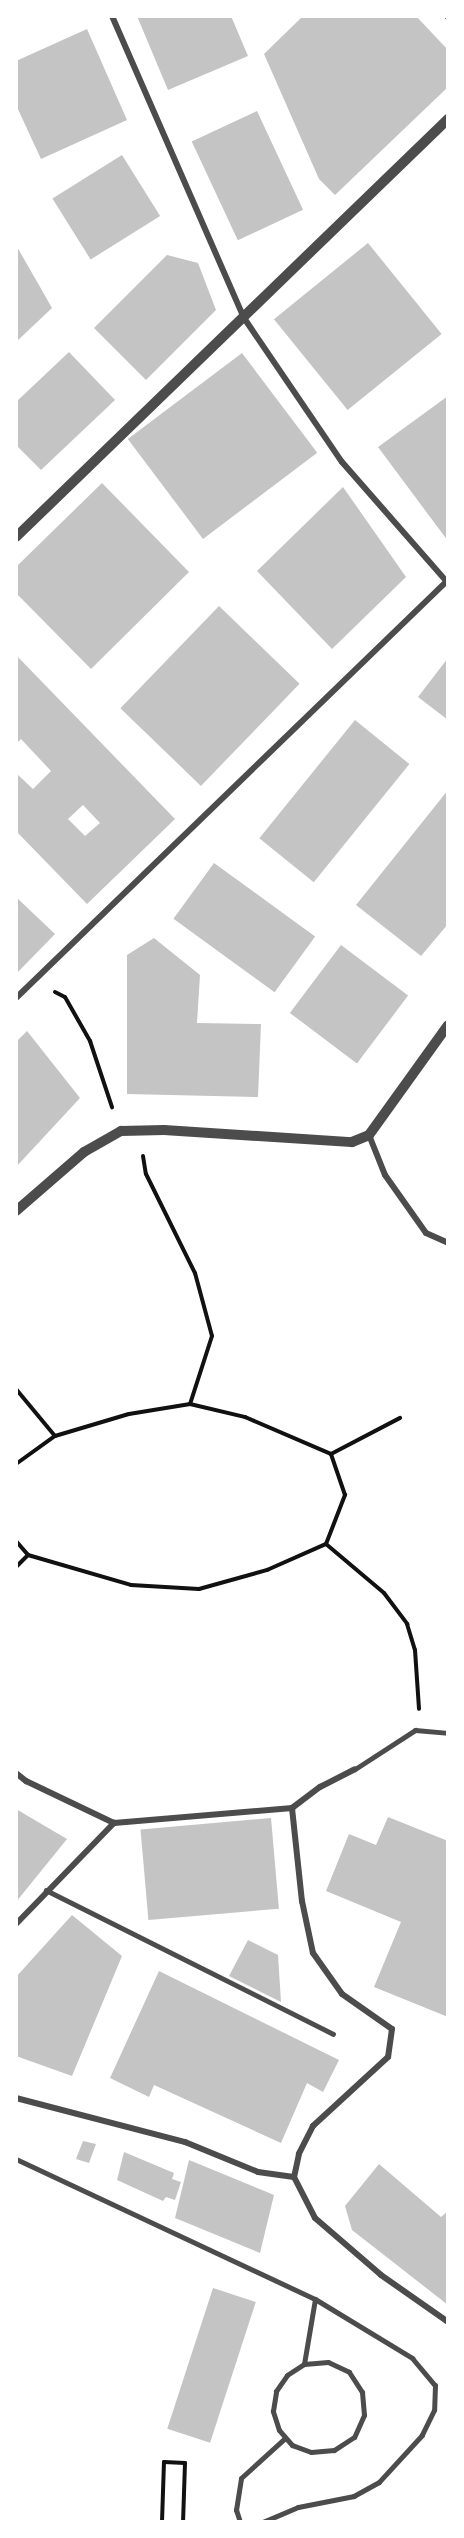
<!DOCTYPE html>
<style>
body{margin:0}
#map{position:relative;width:464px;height:2538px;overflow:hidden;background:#fff;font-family:"Open Sans",sans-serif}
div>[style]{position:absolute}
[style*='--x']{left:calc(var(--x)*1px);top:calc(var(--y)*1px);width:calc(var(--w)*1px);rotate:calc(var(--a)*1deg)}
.building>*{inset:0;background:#c4c4c4;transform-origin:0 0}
.path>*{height:4px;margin:-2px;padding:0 2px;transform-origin:2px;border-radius:2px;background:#111}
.service>*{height:4.5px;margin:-2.25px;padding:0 2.25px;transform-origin:2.25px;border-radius:2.25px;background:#4c4c4c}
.pedestrian>*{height:5px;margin:-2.5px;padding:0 2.5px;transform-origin:2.5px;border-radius:2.5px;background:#4c4c4c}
.minor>*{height:6px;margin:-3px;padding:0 3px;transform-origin:3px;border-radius:3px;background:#4c4c4c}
.tertiary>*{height:10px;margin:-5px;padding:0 5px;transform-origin:5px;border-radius:5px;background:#4c4c4c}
span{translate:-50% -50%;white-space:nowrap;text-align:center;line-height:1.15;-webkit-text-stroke:4.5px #fff;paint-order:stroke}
.frame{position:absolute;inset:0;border:18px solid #fff;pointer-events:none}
</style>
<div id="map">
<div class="building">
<i style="clip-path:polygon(137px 16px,231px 16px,248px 56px,168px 90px)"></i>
<i style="clip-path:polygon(303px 16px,416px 16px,448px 50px,448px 87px,335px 195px,319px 179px,264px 54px)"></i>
<i style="clip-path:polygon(87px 29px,127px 120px,41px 159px,16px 105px,16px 61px)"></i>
<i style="left:257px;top:111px;width:109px;height:72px;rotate:65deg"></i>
<i style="left:122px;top:155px;width:72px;height:82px;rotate:58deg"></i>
<i style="left:368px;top:243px;width:117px;height:121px;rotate:51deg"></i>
<i style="clip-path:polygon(16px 245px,52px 308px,16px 342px)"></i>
<i style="clip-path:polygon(167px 255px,198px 263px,216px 310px,146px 380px,94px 328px)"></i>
<i style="clip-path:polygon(69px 352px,115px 400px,41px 470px,16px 445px,16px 402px)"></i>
<i style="left:242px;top:353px;width:125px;height:143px;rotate:53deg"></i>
<i style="clip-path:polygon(448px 396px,448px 541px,378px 447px)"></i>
<i style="clip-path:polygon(102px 483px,189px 572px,91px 669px,16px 593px,16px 567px)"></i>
<i style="clip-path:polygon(343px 487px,406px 577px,332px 649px,257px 571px)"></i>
<i style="left:219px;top:606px;width:112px;height:142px;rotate:44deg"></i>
<i style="clip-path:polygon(evenodd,16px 655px,175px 819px,87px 904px,16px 831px,16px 773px,33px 789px,51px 771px,21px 739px,16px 744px,16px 655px,83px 805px,100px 823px,85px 836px,68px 819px,83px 805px)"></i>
<i style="clip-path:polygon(448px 658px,448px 720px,418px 697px)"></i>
<i style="left:355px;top:720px;width:70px;height:152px;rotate:39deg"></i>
<i style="clip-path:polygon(448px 790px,448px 924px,421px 956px,356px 905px)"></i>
<i style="left:214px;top:863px;width:125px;height:69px;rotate:36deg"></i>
<i style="clip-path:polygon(16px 897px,55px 934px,16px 974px)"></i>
<i style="clip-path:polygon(154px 938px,200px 975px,197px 1023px,261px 1024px,258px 1097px,127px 1094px,127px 955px)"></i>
<i style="left:341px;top:945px;width:84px;height:85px;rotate:37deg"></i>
<i style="clip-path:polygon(27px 1031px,80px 1098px,16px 1167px,16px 1042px)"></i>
<i style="clip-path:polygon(16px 1809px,67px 1839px,16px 1902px)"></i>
<i style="clip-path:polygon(388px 1817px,448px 1841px,448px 2017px,374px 1987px,401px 1922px,326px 1891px,349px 1834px,376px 1845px)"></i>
<i style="left:271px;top:1818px;width:91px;height:131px;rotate:85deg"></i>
<i style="clip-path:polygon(72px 1915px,122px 1956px,72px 2076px,16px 2056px,16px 1977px)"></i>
<i style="clip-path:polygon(248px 1940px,278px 1955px,281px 2002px,229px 1976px)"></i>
<i style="clip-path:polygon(159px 1971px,339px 2060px,323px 2092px,307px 2083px,281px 2143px,154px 2085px,149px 2097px,110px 2078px)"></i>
<i style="clip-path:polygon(83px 2141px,96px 2144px,89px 2163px,76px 2159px)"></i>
<i style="clip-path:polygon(124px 2152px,174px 2173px,172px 2179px,181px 2182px,175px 2200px,166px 2197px,163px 2201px,117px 2180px)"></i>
<i style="clip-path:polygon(189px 2160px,274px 2195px,260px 2253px,175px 2218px)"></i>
<i style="clip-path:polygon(379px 2164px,441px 2217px,448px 2211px,448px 2305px,352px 2230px,345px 2206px)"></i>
<i style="left:213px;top:2288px;width:45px;height:148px;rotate:18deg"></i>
</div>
<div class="path">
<i style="--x:55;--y:992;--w:11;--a:27"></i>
<i style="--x:65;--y:997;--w:51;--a:60.4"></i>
<i style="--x:90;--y:1041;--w:70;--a:71.6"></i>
<i style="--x:143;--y:1156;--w:18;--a:81"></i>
<i style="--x:146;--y:1174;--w:110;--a:63.7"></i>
<i style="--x:195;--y:1273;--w:65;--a:74.9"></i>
<i style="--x:212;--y:1336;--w:71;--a:107.9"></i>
<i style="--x:16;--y:1389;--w:61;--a:50.3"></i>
<i style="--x:16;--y:1464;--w:48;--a:-35.7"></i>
<i style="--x:55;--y:1436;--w:77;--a:-16.6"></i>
<i style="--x:129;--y:1414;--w:62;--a:-9.3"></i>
<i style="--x:190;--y:1404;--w:57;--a:13.3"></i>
<i style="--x:245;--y:1417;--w:94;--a:23.3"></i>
<i style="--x:331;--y:1454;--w:78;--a:-27.6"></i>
<i style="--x:16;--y:1541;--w:18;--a:49"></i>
<i style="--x:28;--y:1555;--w:107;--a:16.2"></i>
<i style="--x:131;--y:1585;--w:68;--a:3.4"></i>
<i style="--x:199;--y:1589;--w:71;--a:-15.6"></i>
<i style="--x:267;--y:1570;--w:64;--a:-23.8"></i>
<i style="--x:326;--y:1544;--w:53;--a:-68.8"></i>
<i style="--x:345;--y:1495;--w:43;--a:-108.9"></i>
<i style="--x:326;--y:1544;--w:76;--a:40.2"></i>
<i style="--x:384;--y:1593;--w:39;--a:53"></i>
<i style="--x:407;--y:1624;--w:27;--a:73"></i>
<i style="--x:415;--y:1650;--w:59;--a:86.1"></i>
<i style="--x:16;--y:1567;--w:17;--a:-45"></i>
<i style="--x:162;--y:2522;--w:60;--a:-88.1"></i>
<i style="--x:164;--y:2462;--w:21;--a:3"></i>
<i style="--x:185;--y:2463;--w:59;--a:91.9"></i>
</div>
<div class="service">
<i style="--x:46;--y:1890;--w:321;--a:26.6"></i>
</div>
<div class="pedestrian">
<i style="--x:355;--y:1769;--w:72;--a:-33"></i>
<i style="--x:415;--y:1730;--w:33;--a:5"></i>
<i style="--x:16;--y:2159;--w:330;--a:25.1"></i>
<i style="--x:315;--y:2299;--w:114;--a:31.3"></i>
<i style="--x:412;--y:2358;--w:35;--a:50"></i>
<i style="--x:435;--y:2385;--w:25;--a:92"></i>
<i style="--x:434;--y:2410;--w:28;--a:116"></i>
<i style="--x:422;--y:2435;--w:64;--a:132.5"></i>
<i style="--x:379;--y:2482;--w:29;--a:151"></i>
<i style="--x:354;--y:2496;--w:57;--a:168.9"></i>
<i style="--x:298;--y:2507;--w:38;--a:157"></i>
<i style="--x:304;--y:2364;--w:24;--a:-5"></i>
<i style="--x:328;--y:2362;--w:23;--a:25"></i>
<i style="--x:349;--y:2372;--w:24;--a:57"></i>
<i style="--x:362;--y:2392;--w:23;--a:85"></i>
<i style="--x:364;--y:2415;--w:24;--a:114"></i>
<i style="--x:354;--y:2437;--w:24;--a:147"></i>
<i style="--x:334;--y:2450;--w:23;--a:175"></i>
<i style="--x:311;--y:2452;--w:20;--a:-160"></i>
<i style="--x:292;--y:2445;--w:20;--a:-131"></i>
<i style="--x:279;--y:2430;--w:20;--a:-108"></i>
<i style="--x:273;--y:2411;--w:20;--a:-81"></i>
<i style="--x:276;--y:2391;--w:19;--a:-55"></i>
<i style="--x:287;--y:2375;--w:20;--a:-33"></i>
<i style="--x:304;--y:2364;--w:66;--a:-80.4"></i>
<i style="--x:240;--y:2522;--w:13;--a:-108"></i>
<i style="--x:236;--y:2510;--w:32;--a:-81"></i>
<i style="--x:241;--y:2478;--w:59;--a:-42.3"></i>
</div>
<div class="minor">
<i style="--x:112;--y:16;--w:330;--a:66.4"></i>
<i style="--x:244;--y:318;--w:174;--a:55.8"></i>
<i style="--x:342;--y:462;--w:161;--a:48.8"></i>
<i style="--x:447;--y:16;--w:1;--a:45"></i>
<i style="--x:16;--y:998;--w:601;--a:-44.06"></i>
<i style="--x:369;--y:1135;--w:43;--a:68.2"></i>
<i style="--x:385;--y:1175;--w:71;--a:54.7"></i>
<i style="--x:426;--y:1233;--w:24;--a:24"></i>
<i style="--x:16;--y:1773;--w:13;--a:39"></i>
<i style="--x:26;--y:1781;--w:98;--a:25.5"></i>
<i style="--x:114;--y:1823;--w:179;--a:-4.8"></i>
<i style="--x:292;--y:1808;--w:35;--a:-37"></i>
<i style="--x:320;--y:1787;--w:39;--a:-27"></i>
<i style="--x:292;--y:1808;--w:94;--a:83.9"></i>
<i style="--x:302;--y:1901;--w:53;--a:78.1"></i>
<i style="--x:313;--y:1953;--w:50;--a:54.7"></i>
<i style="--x:342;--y:1994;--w:61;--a:35"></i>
<i style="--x:392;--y:2029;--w:28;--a:98"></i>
<i style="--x:388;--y:2057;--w:102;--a:137.4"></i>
<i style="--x:313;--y:2126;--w:31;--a:117"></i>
<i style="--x:299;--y:2154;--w:24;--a:102"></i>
<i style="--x:16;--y:1924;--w:141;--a:-45.9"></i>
<i style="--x:16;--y:2098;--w:175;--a:14.6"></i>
<i style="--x:185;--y:2142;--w:79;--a:22.3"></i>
<i style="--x:258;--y:2172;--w:36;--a:8"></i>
<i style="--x:294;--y:2177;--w:46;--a:62.9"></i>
<i style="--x:315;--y:2218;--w:87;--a:40.8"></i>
<i style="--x:381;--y:2275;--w:82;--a:35"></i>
</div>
<div class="tertiary">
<i style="--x:16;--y:537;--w:601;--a:-44.06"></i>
<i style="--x:16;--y:1211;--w:90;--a:-40.9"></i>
<i style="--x:84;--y:1152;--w:43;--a:-29.6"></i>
<i style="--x:121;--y:1131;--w:43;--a:-1.3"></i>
<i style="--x:164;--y:1130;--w:188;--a:3.7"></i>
<i style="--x:352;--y:1142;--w:18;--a:-22"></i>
<i style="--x:369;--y:1135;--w:135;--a:-54.3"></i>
</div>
<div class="frame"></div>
</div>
